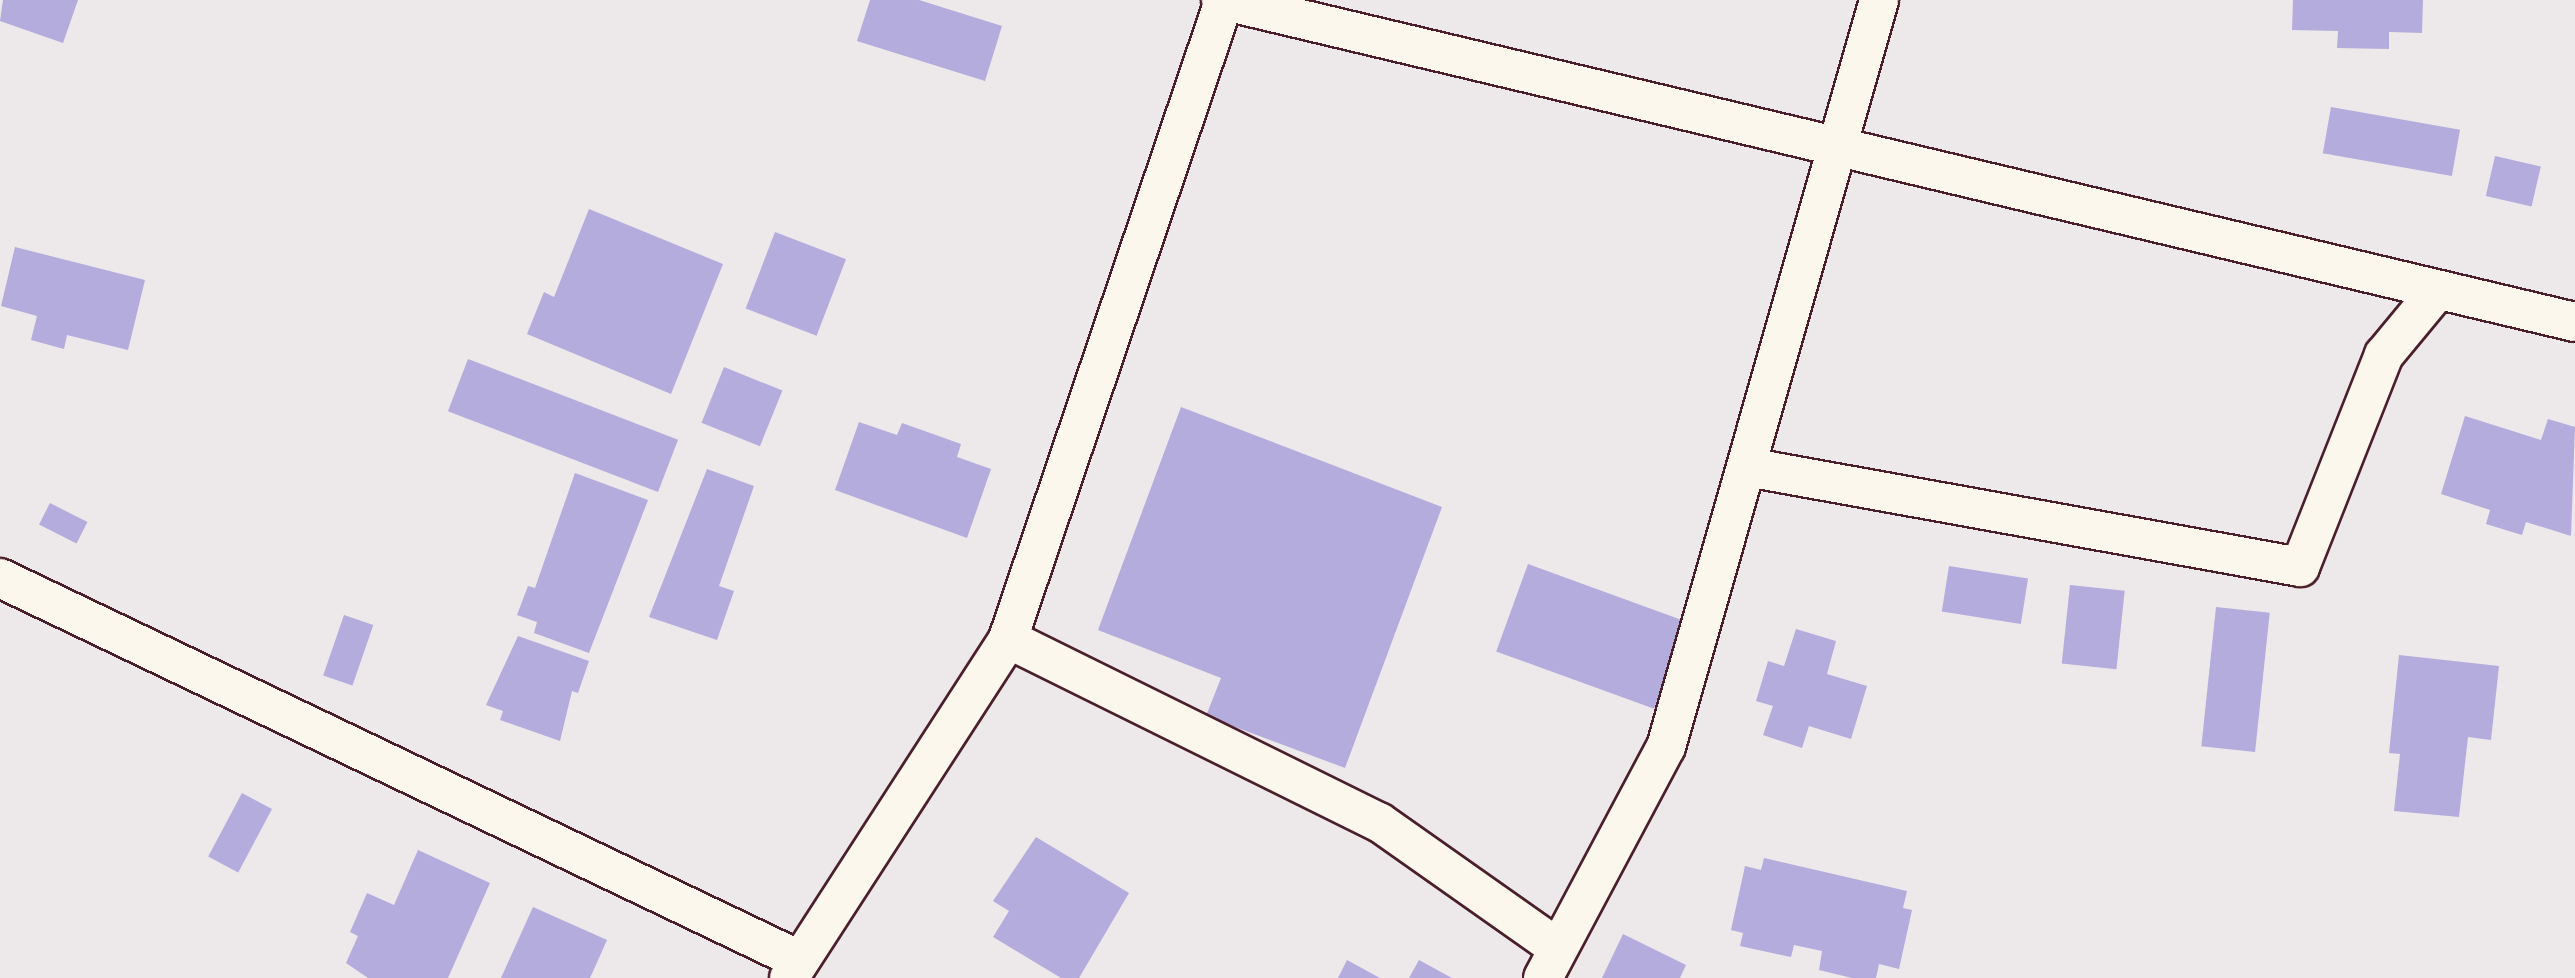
<!DOCTYPE html>
<style>
body{margin:0}
#map{position:relative;width:2575px;height:978px;overflow:hidden;background:#ede8e9;font-family:Caveat,sans-serif}
div>[style]{position:absolute}
[style*='--x']{left:calc(var(--x)*1px);top:calc(var(--y)*1px);width:calc(var(--w)*1px);rotate:calc(var(--a)*1deg)}
.building>*{inset:0;background:#b4acdd;transform-origin:0 0}
.roads{filter:drop-shadow(2px 0 #4a1f2b) drop-shadow(-2px 0 #4a1f2b) drop-shadow(0 2px #4a1f2b) drop-shadow(0 -2px #4a1f2b)}
.street>*{height:38px;margin:-19px;padding:0 19px;transform-origin:19px;border-radius:19px;background:#fbf7ec}
span{translate:-50% -50%;white-space:nowrap;text-align:center;line-height:1.15;-webkit-text-stroke:7px #fbf7ec;paint-order:stroke}
</style>
<div id="map">
<div class="building">
<i style="clip-path:polygon(3px 0,78px 0,63px 43px,0 21px)"></i>
<i style="clip-path:polygon(870px 0,919px 0,1002px 26px,985px 81px,857px 41px)"></i>
<i style="clip-path:polygon(2293px 0,2423px 0,2422px 33px,2389px 32px,2389px 49px,2337px 48px,2338px 31px,2292px 30px)"></i>
<i style="left:2331px;top:107px;width:131px;height:47px;rotate:10deg"></i>
<i style="left:2495px;top:156px;width:47px;height:41px;rotate:13deg"></i>
<i style="clip-path:polygon(589px 209px,723px 264px,671px 394px,527px 334px,544px 292px,554px 297px)"></i>
<i style="left:775px;top:232px;width:76px;height:82px;rotate:21deg"></i>
<i style="clip-path:polygon(15px 247px,145px 280px,128px 350px,67px 335px,64px 349px,31px 340px,37px 316px,1px 306px)"></i>
<i style="left:468px;top:359px;width:225px;height:56px;rotate:21deg"></i>
<i style="left:724px;top:367px;width:63px;height:60px;rotate:22deg"></i>
<i style="clip-path:polygon(1181px 407px,1442px 507px,1345px 768px,1206px 716px,1221px 678px,1098px 630px)"></i>
<i style="clip-path:polygon(2465px 416px,2541px 440px,2548px 419px,2575px 427px,2571px 536px,2526px 522px,2522px 535px,2486px 524px,2490px 510px,2441px 494px)"></i>
<i style="clip-path:polygon(859px 422px,897px 435px,902px 423px,961px 444px,957px 457px,991px 469px,967px 538px,835px 490px)"></i>
<i style="clip-path:polygon(707px 469px,754px 486px,719px 586px,734px 591px,717px 640px,649px 617px)"></i>
<i style="clip-path:polygon(575px 473px,648px 500px,589px 653px,534px 633px,537px 622px,517px 615px,528px 586px,535px 588px)"></i>
<i style="left:50px;top:503px;width:42px;height:24px;rotate:27deg"></i>
<i style="left:1528px;top:564px;width:168px;height:93px;rotate:20deg"></i>
<i style="left:1949px;top:566px;width:80px;height:46px;rotate:9deg"></i>
<i style="left:2070px;top:585px;width:55px;height:79px;rotate:6deg"></i>
<i style="left:2216px;top:607px;width:54px;height:140px;rotate:6deg"></i>
<i style="left:344px;top:615px;width:31px;height:64px;rotate:19deg"></i>
<i style="clip-path:polygon(1796px 629px,1836px 641px,1827px 674px,1867px 686px,1851px 739px,1809px 726px,1802px 748px,1763px 735px,1773px 706px,1756px 701px,1768px 661px,1784px 666px)"></i>
<i style="clip-path:polygon(518px 636px,589px 661px,578px 693px,572px 691px,560px 741px,500px 720px,503px 711px,486px 705px)"></i>
<i style="clip-path:polygon(2399px 655px,2499px 666px,2491px 740px,2468px 737px,2459px 817px,2394px 811px,2400px 754px,2389px 753px)"></i>
<i style="left:242px;top:793px;width:34px;height:72px;rotate:28deg"></i>
<i style="clip-path:polygon(1036px 837px,1129px 893px,1079px 978px,1061px 978px,993px 937px,1009px 911px,993px 901px)"></i>
<i style="clip-path:polygon(418px 850px,490px 883px,448px 978px,368px 978px,346px 963px,358px 936px,350px 932px,367px 893px,394px 905px)"></i>
<i style="clip-path:polygon(1764px 858px,1907px 891px,1903px 908px,1912px 910px,1899px 969px,1879px 964px,1876px 978px,1852px 978px,1819px 970px,1822px 951px,1794px 945px,1791px 957px,1740px 946px,1743px 933px,1731px 930px,1745px 866px,1761px 870px)"></i>
<i style="clip-path:polygon(533px 907px,607px 940px,590px 978px,501px 978px)"></i>
<i style="clip-path:polygon(1623px 934px,1686px 965px,1680px 978px,1602px 978px)"></i>
<i style="clip-path:polygon(1347px 960px,1380px 978px,1338px 978px)"></i>
<i style="clip-path:polygon(1419px 960px,1452px 978px,1409px 978px)"></i>
</div>
<div class="roads">
<div class="street">
<i style="--x:1221;--y:0;--w:1392;--a:13.38"></i>
<i style="--x:1747;--y:467;--w:562;--a:10.25"></i>
<i style="--x:2300;--y:567;--w:228;--a:-68.4"></i>
<i style="--x:2384;--y:355;--w:83;--a:-50.4"></i>
<i style="--x:0;--y:578;--w:886;--a:25.55"></i>
<i style="--x:1008;--y:639;--w:414;--a:26.3"></i>
<i style="--x:1379;--y:822;--w:217;--a:35.2"></i>
<i style="--x:789;--y:978;--w:404;--a:-57.1"></i>
<i style="--x:1008;--y:639;--w:674;--a:-71.3"></i>
<i style="--x:1543;--y:978;--w:262;--a:-62"></i>
<i style="--x:1666;--y:747;--w:777;--a:-74.08"></i>
</div>
</div>
</div>
